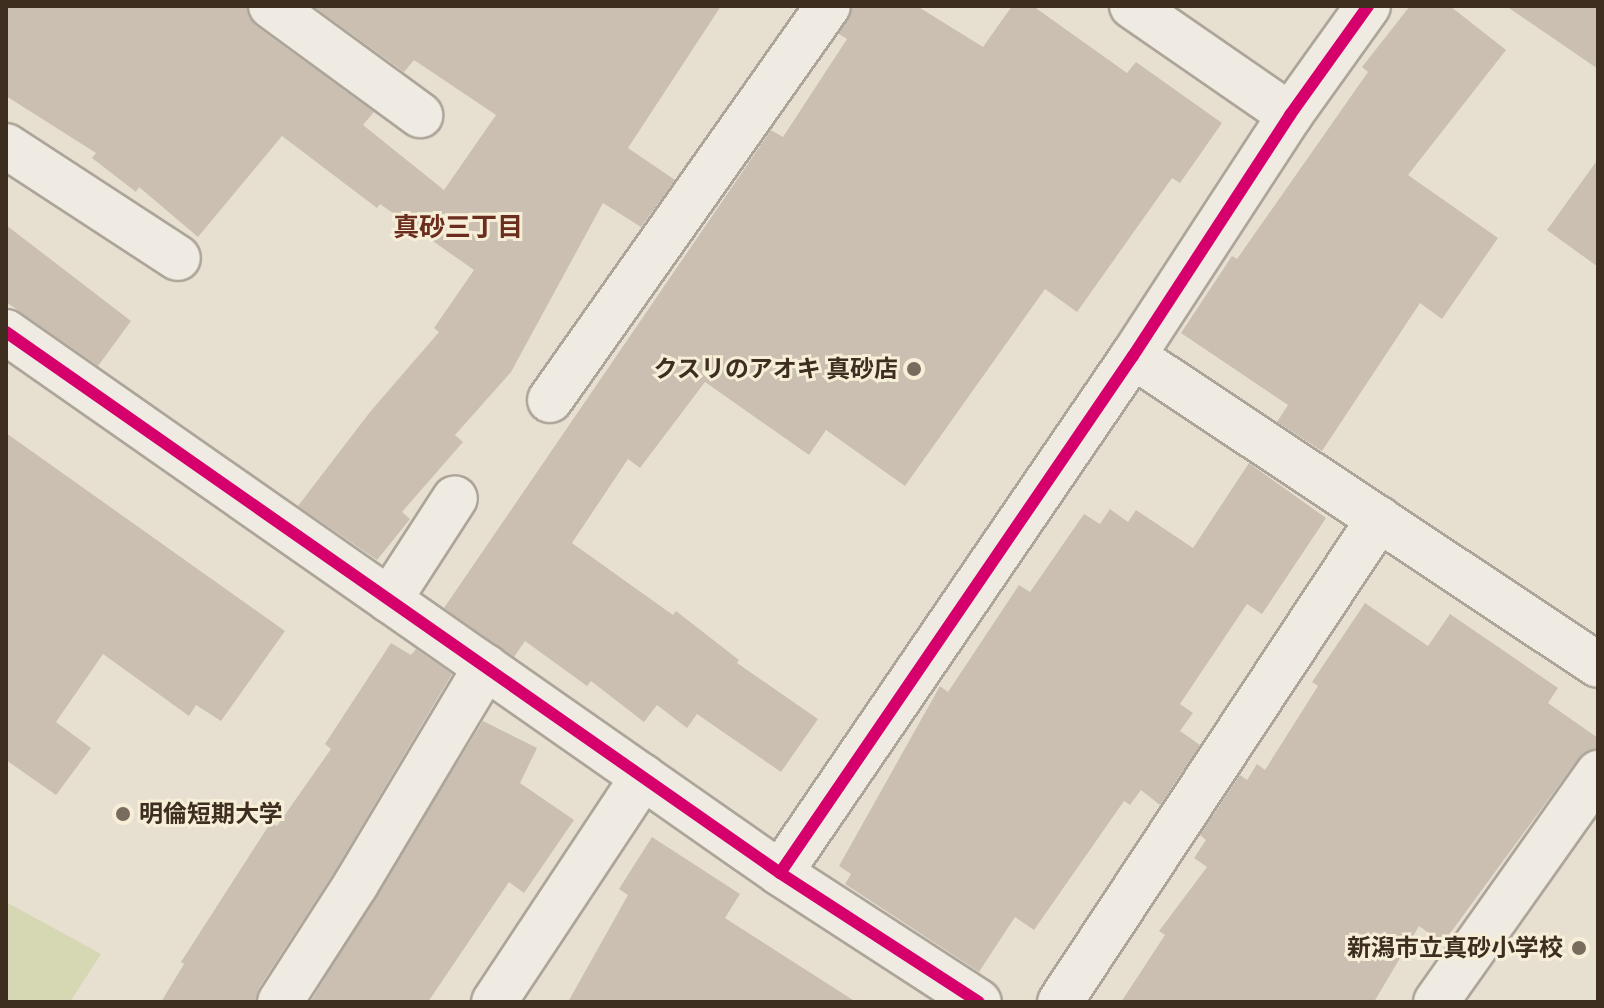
<!DOCTYPE html>
<meta charset="utf-8">
<style>
body{margin:0}
#map{position:relative;width:1604px;height:1008px;overflow:hidden;background:#e7e0d1;font-family:"Source Serif 4","Noto Sans JP",serif}
div>[style]{position:absolute}
[style*='--x']{left:calc(var(--x)*1px);top:calc(var(--y)*1px);width:calc(var(--w)*1px);rotate:calc(var(--a)*1deg)}
.green>*{inset:0;background:#d6d7b3}
.building>*{inset:0;background:#cbbfb2}
.roads{filter:drop-shadow(2px 0 #ada599) drop-shadow(-2px 0 #ada599) drop-shadow(0 2px #ada599) drop-shadow(0 -2px #ada599)}
.minor>*{height:44px;margin:-22px;padding:0 22px;transform-origin:22px;border-radius:22px;background:#efebe3}
.cycleway>*{height:12px;margin:-6px;padding:0 6px;transform-origin:6px;border-radius:6px;background:#d6006c}
.dots>*{width:22px;height:22px;translate:-50% -50%;box-sizing:border-box;border:4px solid #f7eed8;border-radius:50%}
span{translate:-50% -50%;white-space:nowrap;text-align:center;line-height:1.15;-webkit-text-stroke:6px #f7eed8;paint-order:stroke}
.poi-label{font-size:24px;color:#3d2e20;font-weight:700}
.right{translate:-100% -50%;text-align:right}
.left{translate:0 -50%;text-align:left}
.neighbourhood-label{font-size:26px;color:#6b2e1e;font-weight:700}
.frame{position:absolute;inset:0;border:8px solid #3d2e20;pointer-events:none}
</style>
<div id="map">
<div class="green">
<i style="clip-path:polygon(6px 902px,101px 954px,70px 1002px,6px 1002px)"></i>
</div>
<div class="building">
<i style="clip-path:polygon(6px 6px,246px 6px,249px 17px,256px 26px,374px 112px,363px 125px,444px 190px,496px 115px,414px 60px,404px 72px,313px 6px,721px 6px,628px 148px,675px 180px,641px 227px,603px 203px,511px 372px,455px 435px,463px 442px,402px 512px,410px 519px,377px 560px,298px 506px,370px 412px,439px 332px,434px 328px,474px 270px,380px 204px,377px 208px,282px 136px,198px 237px,139px 187px,136px 192px,92px 158px,96px 153px,6px 96px)"></i>
<i style="clip-path:polygon(853px 6px,917px 6px,983px 47px,1012px 6px,1033px 6px,1127px 73px,1136px 62px,1222px 123px,1180px 183px,1172px 178px,1077px 312px,1045px 289px,905px 486px,826px 430px,809px 455px,705px 382px,640px 468px,628px 459px,572px 543px,673px 615px,676px 611px,739px 660px,737px 663px,818px 719px,781px 772px,697px 714px,687px 728px,657px 705px,644px 722px,591px 681px,587px 686px,525px 641px,514px 657px,444px 608px,771px 130px,783px 137px,847px 39px,839px 34px)"></i>
<i style="clip-path:polygon(1410px 6px,1450px 6px,1506px 50px,1408px 175px,1498px 238px,1442px 319px,1420px 303px,1322px 451px,1277px 422px,1288px 405px,1181px 333px,1232px 256px,1237px 259px,1368px 72px,1362px 67px)"></i>
<i style="clip-path:polygon(1506px 6px,1598px 6px,1598px 69px)"></i>
<i style="clip-path:polygon(1598px 159px,1598px 267px,1547px 230px)"></i>
<i style="clip-path:polygon(6px 225px,131px 321px,98px 366px,6px 302px)"></i>
<i style="clip-path:polygon(6px 433px,285px 631px,221px 721px,196px 705px,189px 716px,103px 654px,56px 722px,91px 748px,56px 795px,6px 760px)"></i>
<i style="clip-path:polygon(1249px 463px,1326px 518px,1262px 614px,1247px 604px,1180px 704px,1193px 713px,1180px 731px,1200px 745px,1160px 805px,1141px 790px,1130px 805px,1124px 801px,1034px 930px,1015px 917px,979px 972px,845px 884px,851px 874px,839px 866px,940px 686px,948px 692px,1019px 585px,1030px 592px,1084px 514px,1100px 524px,1110px 509px,1128px 522px,1136px 510px,1193px 548px)"></i>
<i style="clip-path:polygon(1365px 603px,1428px 646px,1450px 614px,1558px 688px,1548px 703px,1598px 738px,1598px 748px,1587px 751px,1578px 759px,1443px 943px,1419px 926px,1374px 1002px,1121px 1002px,1165px 935px,1159px 931px,1207px 867px,1194px 858px,1206px 840px,1200px 835px,1240px 775px,1247px 780px,1257px 764px,1265px 770px,1318px 686px,1312px 682px)"></i>
<i style="clip-path:polygon(391px 643px,411px 655px,416px 649px,452px 674px,335px 871px,259px 988px,255px 1002px,161px 1002px,184px 964px,181px 962px,271px 822px,277px 826px,331px 749px,325px 744px)"></i>
<i style="clip-path:polygon(483px 721px,537px 748px,520px 783px,574px 820px,524px 893px,509px 882px,428px 1002px,310px 1002px)"></i>
<i style="clip-path:polygon(652px 837px,740px 894px,725px 918px,856px 1002px,568px 1002px,628px 895px,619px 889px)"></i>
</div>
<div class="roads">
<div class="minor">
<i style="--x:271;--y:6;--w:185;--a:36.2"></i>
<i style="--x:1132;--y:6;--w:192;--a:34.6"></i>
<i style="--x:6;--y:146;--w:205;--a:33.1"></i>
<i style="--x:6;--y:332;--w:944;--a:34.95"></i>
<i style="--x:780;--y:873;--w:237;--a:33"></i>
<i style="--x:1133;--y:356;--w:558;--a:33.6"></i>
<i style="--x:550;--y:400;--w:482;--a:-54.8"></i>
<i style="--x:389;--y:600;--w:121;--a:-57.1"></i>
<i style="--x:780;--y:873;--w:626;--a:-55.68"></i>
<i style="--x:1133;--y:356;--w:288;--a:-56.9"></i>
<i style="--x:1290;--y:115;--w:134;--a:-54.4"></i>
<i style="--x:280;--y:1002;--w:140;--a:-57.2"></i>
<i style="--x:356;--y:884;--w:253;--a:-59.1"></i>
<i style="--x:494;--y:1002;--w:270;--a:-56.5"></i>
<i style="--x:1060;--y:1002;--w:579;--a:-56.56"></i>
<i style="--x:1436;--y:1002;--w:281;--a:-54.7"></i>
</div>
</div>
<div class="cycleway">
<i style="--x:6;--y:332;--w:944;--a:34.95"></i>
<i style="--x:780;--y:873;--w:237;--a:33"></i>
<i style="--x:780;--y:873;--w:626;--a:-55.68"></i>
<i style="--x:1133;--y:356;--w:288;--a:-56.9"></i>
<i style="--x:1290;--y:115;--w:134;--a:-54.4"></i>
</div>
<div class="dots">
<i style="left:914px;top:369px;background:#786c5e"></i>
<i style="left:123px;top:814px;background:#786c5e"></i>
<i style="left:1579px;top:948px;background:#786c5e"></i>
</div>
<div class="poi-label">
<span class="right" style="left:898px;top:369px">クスリのアオキ 真砂店</span>
<span class="left" style="left:139px;top:814px">明倫短期大学</span>
<span class="right" style="left:1563px;top:948px">新潟市立真砂小学校</span>
</div>
<div class="neighbourhood-label">
<span style="left:458px;top:228px">真砂三丁目</span>
</div>
<div class="frame"></div>
</div>
